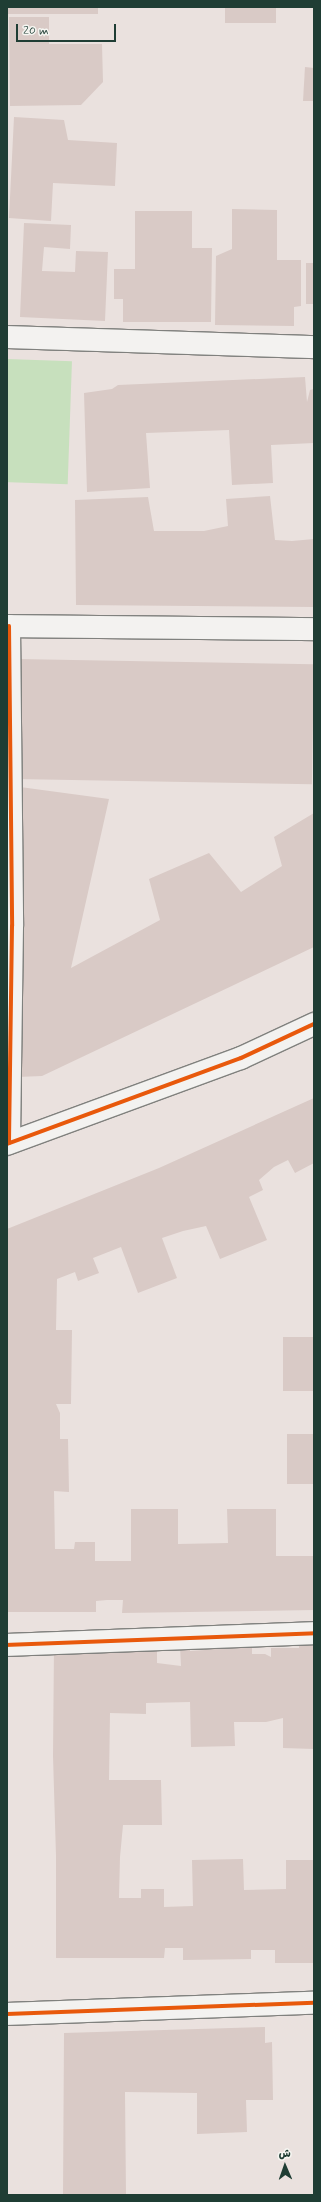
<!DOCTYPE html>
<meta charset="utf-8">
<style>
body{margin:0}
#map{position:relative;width:321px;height:2202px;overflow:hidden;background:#eae1de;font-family:Mynerve,"Playpen Sans Arabic",sans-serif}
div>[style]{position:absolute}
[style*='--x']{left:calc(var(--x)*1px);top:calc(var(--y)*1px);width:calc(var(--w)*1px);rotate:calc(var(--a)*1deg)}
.green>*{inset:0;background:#c7e0bd;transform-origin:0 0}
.building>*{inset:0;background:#d9cac6;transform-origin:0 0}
.roads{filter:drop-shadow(1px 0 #80817e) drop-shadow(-1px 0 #80817e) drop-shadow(0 1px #80817e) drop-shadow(0 -1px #80817e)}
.minor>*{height:22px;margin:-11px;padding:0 11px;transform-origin:11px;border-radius:11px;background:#f3f2f0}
.cycleway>*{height:4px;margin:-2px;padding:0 2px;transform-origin:2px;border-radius:2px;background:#e8590c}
span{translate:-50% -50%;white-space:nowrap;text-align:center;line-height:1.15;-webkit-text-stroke:3px #f6f6f2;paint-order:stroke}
.frame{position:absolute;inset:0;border:8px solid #1f3d34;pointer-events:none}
.north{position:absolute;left:265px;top:2146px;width:40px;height:40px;-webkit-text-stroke:3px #f6f6f2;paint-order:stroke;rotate:358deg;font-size:11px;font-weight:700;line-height:16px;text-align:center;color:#1f3d34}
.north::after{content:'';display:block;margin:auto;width:14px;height:18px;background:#1f3d34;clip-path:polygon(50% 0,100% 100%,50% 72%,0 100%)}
.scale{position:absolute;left:16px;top:24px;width:100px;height:18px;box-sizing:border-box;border:2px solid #1f3d34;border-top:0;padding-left:5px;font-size:12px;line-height:14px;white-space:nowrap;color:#1f3d34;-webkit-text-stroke:3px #f6f6f2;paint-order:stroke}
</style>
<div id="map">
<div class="green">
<i style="left:7px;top:359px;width:65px;height:123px;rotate:2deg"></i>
</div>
<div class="building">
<i style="left:7px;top:7px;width:91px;height:7px"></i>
<i style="left:225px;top:7px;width:51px;height:16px"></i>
<i style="clip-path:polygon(9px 17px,49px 17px,49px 44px,102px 44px,103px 82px,81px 105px,10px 106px)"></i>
<i style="clip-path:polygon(305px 67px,314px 68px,314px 101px,303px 101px)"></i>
<i style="clip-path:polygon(14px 117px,64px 120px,68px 140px,117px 143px,115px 186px,53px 183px,51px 221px,9px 218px)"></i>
<i style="clip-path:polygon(232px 209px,277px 210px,277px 260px,301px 260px,301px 306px,294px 307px,294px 326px,215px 325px,216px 256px,232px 249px)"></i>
<i style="clip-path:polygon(135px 211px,192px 211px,192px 248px,212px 248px,211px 322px,123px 322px,123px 299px,114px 299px,114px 269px,135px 269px)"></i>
<i style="clip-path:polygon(24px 223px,71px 225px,70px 249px,44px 247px,42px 271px,75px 272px,76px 251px,108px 252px,105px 321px,20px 317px)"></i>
<i style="left:306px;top:263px;width:8px;height:41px"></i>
<i style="clip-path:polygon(305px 377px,307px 402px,310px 390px,314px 389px,314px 443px,271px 445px,273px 483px,232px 485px,229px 430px,146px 433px,150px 488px,87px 492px,84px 393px,112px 389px,118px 385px)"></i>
<i style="clip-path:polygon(270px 496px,275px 540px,292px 541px,314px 539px,314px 607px,76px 605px,75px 500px,148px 497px,154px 531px,204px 531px,228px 526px,226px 499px)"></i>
<i style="left:17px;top:659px;width:297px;height:120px;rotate:1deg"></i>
<i style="clip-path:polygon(20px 787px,109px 799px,71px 968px,160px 920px,149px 879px,209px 853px,241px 892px,282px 866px,274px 837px,314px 813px,314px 947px,42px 1076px,17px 1077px)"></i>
<i style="clip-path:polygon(314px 1098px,314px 1163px,295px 1173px,288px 1160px,274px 1167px,259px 1180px,263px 1190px,249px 1197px,267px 1240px,220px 1259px,206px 1226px,183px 1231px,162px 1238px,177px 1278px,138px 1293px,121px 1247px,93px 1258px,99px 1273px,78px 1281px,75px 1272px,57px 1279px,56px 1330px,72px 1330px,71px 1404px,56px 1404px,60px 1413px,60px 1439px,68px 1439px,69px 1492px,54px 1491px,55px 1549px,74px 1549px,75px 1542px,95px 1542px,95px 1561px,131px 1561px,131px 1509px,178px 1509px,178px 1544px,228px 1543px,227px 1509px,276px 1509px,276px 1556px,314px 1556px,314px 1610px,122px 1613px,123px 1600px,107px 1600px,96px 1601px,96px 1612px,7px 1612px,7px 1229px,159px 1168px)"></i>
<i style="left:283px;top:1337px;width:31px;height:54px"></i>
<i style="left:287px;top:1434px;width:27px;height:50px"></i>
<i style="clip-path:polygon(299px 1643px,314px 1643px,314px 1749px,283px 1748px,283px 1718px,266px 1722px,234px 1722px,235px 1746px,191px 1747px,190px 1702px,146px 1703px,146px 1714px,110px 1713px,109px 1780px,161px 1780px,162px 1825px,123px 1825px,120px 1857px,119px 1898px,141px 1898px,141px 1889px,164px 1889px,164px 1907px,193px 1906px,192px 1860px,243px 1859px,244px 1890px,286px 1889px,286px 1860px,314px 1860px,314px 1963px,275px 1963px,275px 1950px,251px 1950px,251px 1959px,183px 1960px,183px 1948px,165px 1948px,164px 1958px,56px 1958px,56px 1856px,53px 1756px,54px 1646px,157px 1649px,157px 1663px,181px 1666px,180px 1646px,190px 1646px,190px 1651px,205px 1650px,205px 1644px,219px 1644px,219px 1648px,252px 1648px,252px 1654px,265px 1654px,271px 1657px,271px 1648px,299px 1648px)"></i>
<i style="clip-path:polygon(265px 2027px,265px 2043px,272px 2042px,273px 2100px,246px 2100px,247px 2132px,197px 2134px,197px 2093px,125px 2092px,126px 2195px,63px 2195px,64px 2033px)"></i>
</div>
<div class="roads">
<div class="minor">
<i style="--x:7;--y:337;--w:307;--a:1.9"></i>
<i style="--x:7;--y:626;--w:307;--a:0.6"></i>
<i style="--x:9;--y:626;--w:300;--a:89.4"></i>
<i style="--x:12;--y:926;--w:217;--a:90.8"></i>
<i style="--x:7;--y:1144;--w:249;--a:-20.2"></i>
<i style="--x:241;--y:1058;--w:81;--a:-25"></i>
<i style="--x:7;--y:1645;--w:307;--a:-2.2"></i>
<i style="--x:7;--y:2014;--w:307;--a:-2.1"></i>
</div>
</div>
<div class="cycleway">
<i style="--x:9;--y:626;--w:300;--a:89.4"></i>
<i style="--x:12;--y:926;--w:217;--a:90.8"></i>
<i style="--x:7;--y:1144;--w:249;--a:-20.2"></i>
<i style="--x:241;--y:1058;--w:81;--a:-25"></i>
<i style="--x:7;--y:1645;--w:307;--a:-2.2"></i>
<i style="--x:7;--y:2014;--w:307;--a:-2.1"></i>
</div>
<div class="frame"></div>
<div class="north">ش</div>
<div class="scale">20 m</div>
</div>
